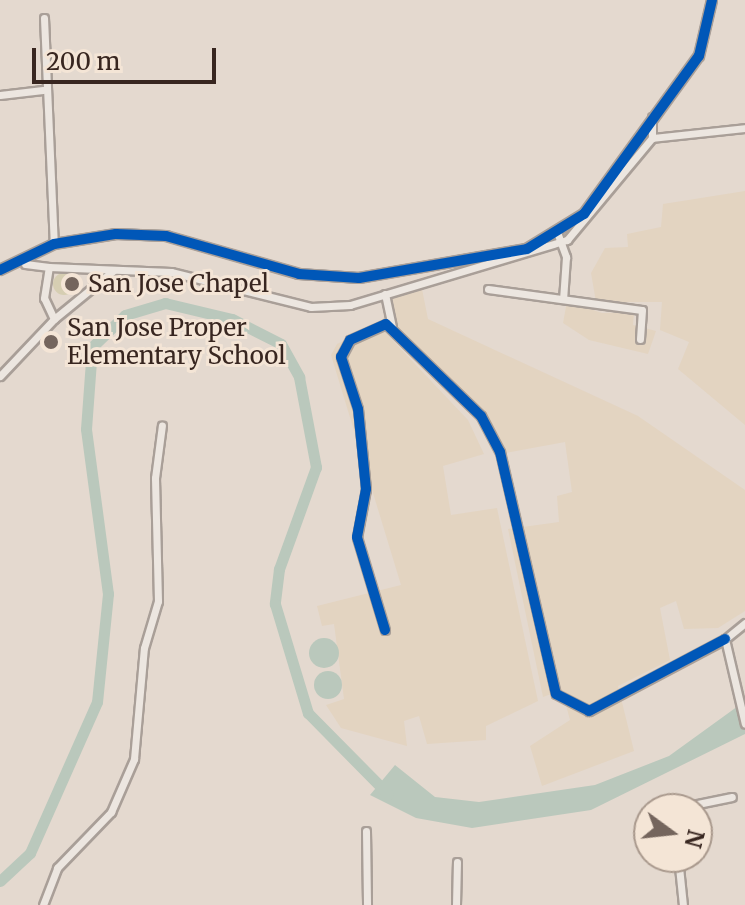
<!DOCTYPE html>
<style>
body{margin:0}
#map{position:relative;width:745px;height:905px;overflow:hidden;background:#e4d9cf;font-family:Merriweather,serif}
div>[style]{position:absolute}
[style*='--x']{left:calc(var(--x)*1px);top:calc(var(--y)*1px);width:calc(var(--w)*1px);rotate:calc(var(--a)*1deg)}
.farmland>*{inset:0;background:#e3d4c1}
.green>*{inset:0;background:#d6ceb2}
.round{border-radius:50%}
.water>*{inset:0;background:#bac8bc}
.river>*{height:11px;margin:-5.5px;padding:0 5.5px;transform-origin:5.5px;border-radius:5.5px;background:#bac8bc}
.roads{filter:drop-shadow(2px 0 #a99f98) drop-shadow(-2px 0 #a99f98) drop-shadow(0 2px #a99f98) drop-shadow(0 -2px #a99f98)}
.minor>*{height:7px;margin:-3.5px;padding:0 3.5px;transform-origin:3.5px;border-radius:3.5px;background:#ece6e0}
.tertiary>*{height:8px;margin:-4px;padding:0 4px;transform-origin:4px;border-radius:4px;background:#ece6e0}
.cycleway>*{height:10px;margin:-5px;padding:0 5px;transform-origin:5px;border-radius:5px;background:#0057b8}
.dots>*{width:22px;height:22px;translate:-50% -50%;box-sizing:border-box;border:4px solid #f4e5d6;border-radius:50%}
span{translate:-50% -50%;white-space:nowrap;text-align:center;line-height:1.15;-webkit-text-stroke:6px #f4e5d6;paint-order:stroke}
.poi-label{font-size:24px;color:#382620}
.left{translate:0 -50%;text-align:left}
.north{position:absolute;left:633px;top:793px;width:80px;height:80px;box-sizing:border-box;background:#f4e5d6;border:2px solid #a9998d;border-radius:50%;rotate:105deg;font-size:22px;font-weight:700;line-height:32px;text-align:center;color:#382620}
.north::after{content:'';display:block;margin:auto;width:28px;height:36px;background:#74655d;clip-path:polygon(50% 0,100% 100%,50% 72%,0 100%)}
.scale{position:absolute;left:32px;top:48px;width:184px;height:36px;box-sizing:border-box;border:4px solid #382620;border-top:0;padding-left:10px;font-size:24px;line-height:28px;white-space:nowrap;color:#382620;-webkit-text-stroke:6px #f4e5d6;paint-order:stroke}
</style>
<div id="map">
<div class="farmland">
<i style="clip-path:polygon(745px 191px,745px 425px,678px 369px,689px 342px,660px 330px,662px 302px,596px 302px,591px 273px,605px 248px,628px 247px,627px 234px,661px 227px,663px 204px)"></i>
<i style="clip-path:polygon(422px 289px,428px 319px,638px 416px,745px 490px,745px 611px,718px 628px,684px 629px,676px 601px,660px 608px,670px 660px,618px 686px,634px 751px,542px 786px,530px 746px,570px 720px,562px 690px,543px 697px,508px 529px,559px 522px,557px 496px,572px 492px,565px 442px,495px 455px,475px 417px,383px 321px,387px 295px)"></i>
<i style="clip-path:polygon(567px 301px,602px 313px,634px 312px,633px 325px,656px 331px,648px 354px,589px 340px,563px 323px)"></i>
<i style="clip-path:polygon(378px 325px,468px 420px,484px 454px,443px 466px,451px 515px,497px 508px,538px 701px,486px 726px,486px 740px,427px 744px,419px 716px,404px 721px,407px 746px,341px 728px,326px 705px,344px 699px,334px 624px,322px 626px,317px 606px,401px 585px,331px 355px,337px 344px)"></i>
</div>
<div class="green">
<i class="round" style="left:53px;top:273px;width:22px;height:22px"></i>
</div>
<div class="water">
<i class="round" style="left:309px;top:638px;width:30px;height:30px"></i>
<i class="round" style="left:314px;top:671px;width:28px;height:28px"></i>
<i style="clip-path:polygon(745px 701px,745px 734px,591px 810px,472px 828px,416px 818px,370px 795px,395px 765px,435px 797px,479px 802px,595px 785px,669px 756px)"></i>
</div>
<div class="river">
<i style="--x:0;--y:881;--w:41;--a:-43"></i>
<i style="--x:30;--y:853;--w:165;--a:-66.1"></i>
<i style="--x:97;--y:702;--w:109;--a:-84.2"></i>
<i style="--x:108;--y:594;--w:166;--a:-97.6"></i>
<i style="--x:86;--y:429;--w:82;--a:-85.8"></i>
<i style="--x:92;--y:347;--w:46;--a:-44.1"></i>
<i style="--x:125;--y:315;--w:42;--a:-16.7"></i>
<i style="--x:165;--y:303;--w:69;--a:13.4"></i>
<i style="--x:232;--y:319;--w:55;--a:27"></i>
<i style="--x:281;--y:344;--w:38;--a:61"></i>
<i style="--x:299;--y:377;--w:92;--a:79.3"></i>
<i style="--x:316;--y:467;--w:109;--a:109.9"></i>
<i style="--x:279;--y:569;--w:35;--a:97"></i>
<i style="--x:275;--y:604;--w:114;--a:73.2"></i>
<i style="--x:308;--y:713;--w:114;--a:45.4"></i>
</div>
<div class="roads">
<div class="minor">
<i style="--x:44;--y:18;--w:226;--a:87.5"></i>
<i style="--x:0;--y:95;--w:43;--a:-6.6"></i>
<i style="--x:652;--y:138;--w:94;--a:-6.1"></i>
<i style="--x:557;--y:232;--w:27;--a:70"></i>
<i style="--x:566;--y:257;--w:39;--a:94"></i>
<i style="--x:49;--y:267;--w:122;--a:2.3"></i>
<i style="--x:171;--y:272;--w:144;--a:14"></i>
<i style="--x:311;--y:307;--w:39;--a:-3"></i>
<i style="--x:350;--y:305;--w:227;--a:-16.7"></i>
<i style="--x:567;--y:240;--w:133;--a:-50.2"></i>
<i style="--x:652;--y:138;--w:21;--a:-90"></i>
<i style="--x:488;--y:289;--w:155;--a:7.8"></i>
<i style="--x:642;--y:310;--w:29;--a:94"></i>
<i style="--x:385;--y:294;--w:33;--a:78"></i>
<i style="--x:54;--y:319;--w:77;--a:-39.2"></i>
<i style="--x:0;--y:376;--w:79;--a:-46.5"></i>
<i style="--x:54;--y:319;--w:23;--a:-115"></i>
<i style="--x:44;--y:298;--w:31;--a:-81"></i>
<i style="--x:49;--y:267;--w:24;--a:-173"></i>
<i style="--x:745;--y:623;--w:26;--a:141"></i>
<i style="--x:725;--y:639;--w:87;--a:76.8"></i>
<i style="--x:385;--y:630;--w:97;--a:-106.8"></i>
<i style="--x:357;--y:537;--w:49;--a:-79.4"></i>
<i style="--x:366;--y:489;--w:80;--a:-95.7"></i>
<i style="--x:358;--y:409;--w:55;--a:-108.1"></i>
<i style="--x:341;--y:357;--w:19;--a:-62"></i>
<i style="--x:350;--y:340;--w:39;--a:-24"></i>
<i style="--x:386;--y:324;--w:132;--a:44.1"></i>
<i style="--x:481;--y:416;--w:41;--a:62.2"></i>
<i style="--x:500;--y:452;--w:248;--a:77"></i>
<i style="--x:556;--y:694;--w:37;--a:27"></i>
<i style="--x:589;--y:711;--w:154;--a:-27.9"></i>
<i style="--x:673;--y:809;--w:60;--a:-11.5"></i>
<i style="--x:366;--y:831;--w:74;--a:89.2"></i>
<i style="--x:678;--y:857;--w:48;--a:84.1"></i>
<i style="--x:43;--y:905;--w:40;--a:-69"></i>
<i style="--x:57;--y:868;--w:78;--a:-46"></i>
<i style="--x:111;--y:812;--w:58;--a:-66.5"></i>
<i style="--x:134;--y:759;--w:111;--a:-84.9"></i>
<i style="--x:144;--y:648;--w:49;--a:-73.4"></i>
<i style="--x:158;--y:601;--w:123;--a:-91.4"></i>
<i style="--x:155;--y:478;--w:53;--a:-82.5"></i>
<i style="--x:456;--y:905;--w:43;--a:-88.7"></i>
</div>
<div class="tertiary">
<i style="--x:0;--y:270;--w:60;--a:-25.7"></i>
<i style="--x:54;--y:244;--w:63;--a:-9.2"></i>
<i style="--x:116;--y:234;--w:50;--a:2.3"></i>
<i style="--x:166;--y:236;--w:138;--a:15.9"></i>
<i style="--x:299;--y:274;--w:60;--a:3.8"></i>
<i style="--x:359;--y:278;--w:170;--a:-9.8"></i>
<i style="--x:527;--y:249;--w:67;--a:-31.6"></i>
<i style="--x:584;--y:214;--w:195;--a:-54"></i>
<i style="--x:699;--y:56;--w:57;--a:-76.9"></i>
</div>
</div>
<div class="cycleway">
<i style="--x:0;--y:270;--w:60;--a:-25.7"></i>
<i style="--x:54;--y:244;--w:63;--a:-9.2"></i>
<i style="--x:116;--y:234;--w:50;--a:2.3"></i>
<i style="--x:166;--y:236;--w:138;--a:15.9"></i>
<i style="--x:299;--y:274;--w:60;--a:3.8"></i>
<i style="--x:359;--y:278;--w:170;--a:-9.8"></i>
<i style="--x:527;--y:249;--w:67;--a:-31.6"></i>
<i style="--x:584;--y:214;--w:195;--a:-54"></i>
<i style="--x:699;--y:56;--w:57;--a:-76.9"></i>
<i style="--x:385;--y:630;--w:97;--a:-106.8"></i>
<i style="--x:357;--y:537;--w:49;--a:-79.4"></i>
<i style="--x:366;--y:489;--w:80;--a:-95.7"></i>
<i style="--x:358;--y:409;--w:55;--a:-108.1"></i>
<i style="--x:341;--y:357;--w:19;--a:-62"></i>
<i style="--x:350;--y:340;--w:39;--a:-24"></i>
<i style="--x:386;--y:324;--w:132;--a:44.1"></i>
<i style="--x:481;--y:416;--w:41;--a:62.2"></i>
<i style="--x:500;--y:452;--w:248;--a:77"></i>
<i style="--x:556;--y:694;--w:37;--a:27"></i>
<i style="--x:589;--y:711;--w:154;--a:-27.9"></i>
</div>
<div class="dots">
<i style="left:72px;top:284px;background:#74655d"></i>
<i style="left:51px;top:342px;background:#74655d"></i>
</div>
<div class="poi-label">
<span class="left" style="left:88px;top:284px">San Jose Chapel</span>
<span class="left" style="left:67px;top:342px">San Jose Proper<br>Elementary School</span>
</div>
<div class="north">N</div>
<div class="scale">200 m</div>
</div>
